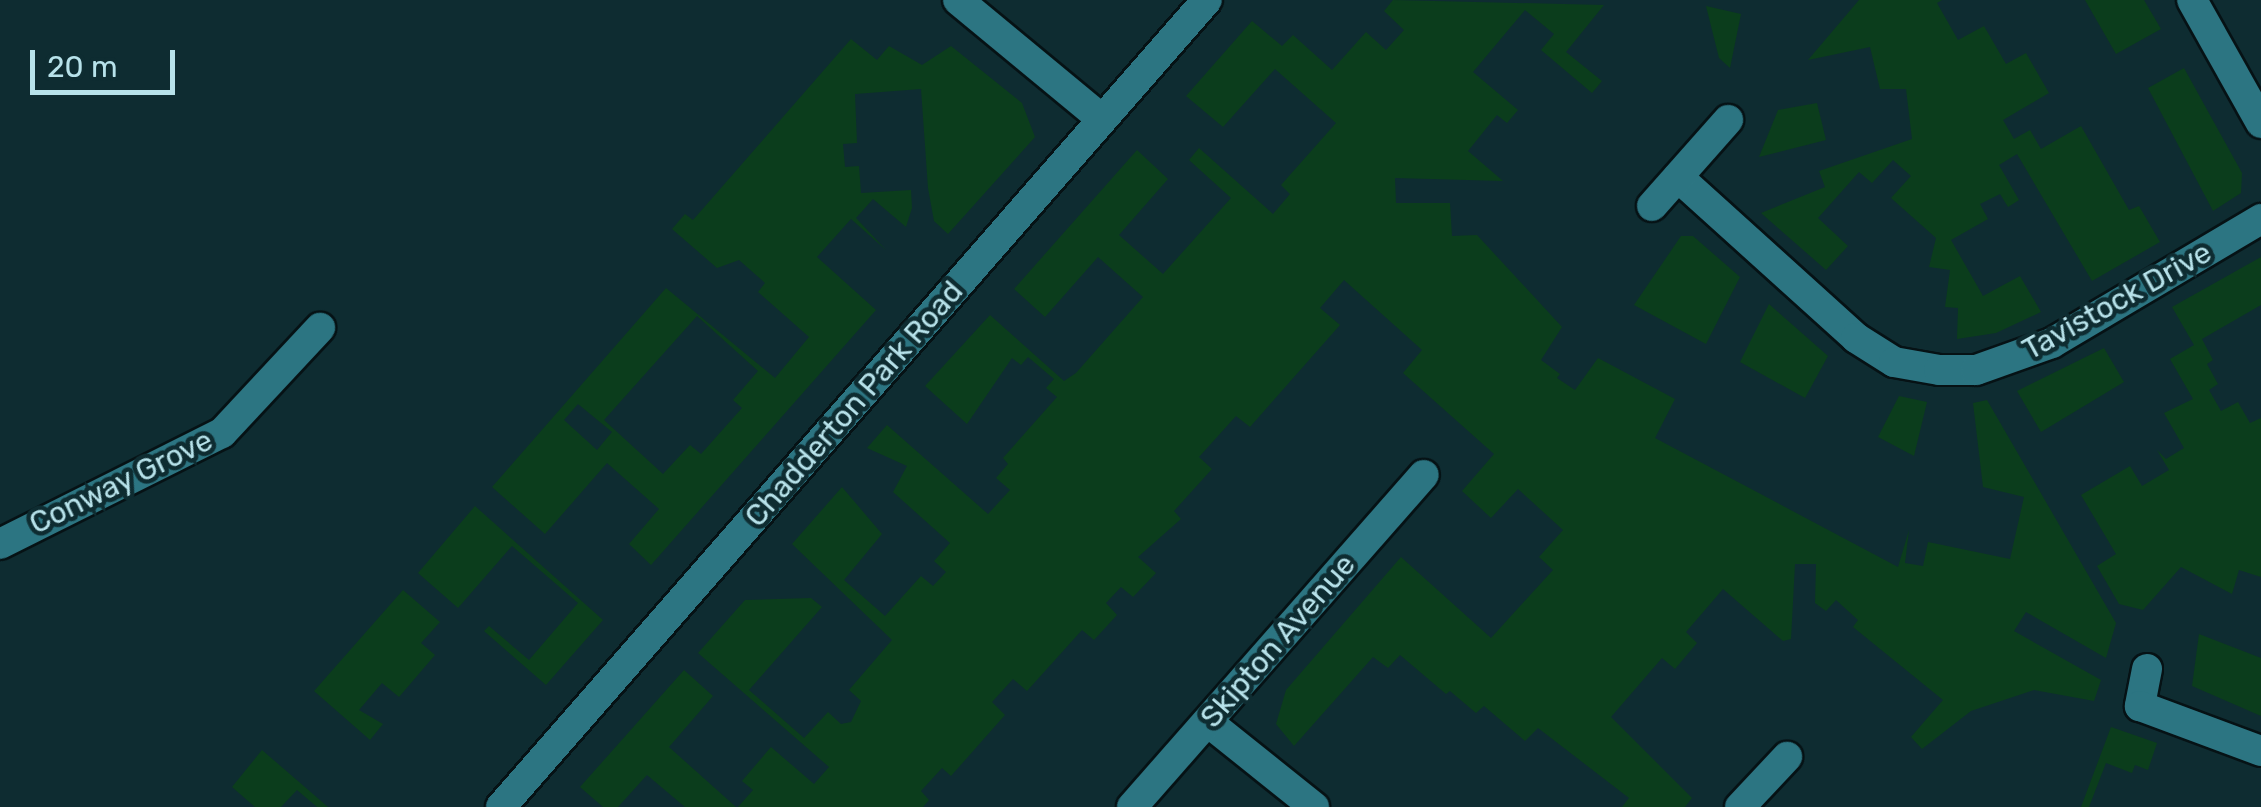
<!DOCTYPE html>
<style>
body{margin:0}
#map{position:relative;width:2261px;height:807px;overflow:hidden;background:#0e2c31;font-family:Rubik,sans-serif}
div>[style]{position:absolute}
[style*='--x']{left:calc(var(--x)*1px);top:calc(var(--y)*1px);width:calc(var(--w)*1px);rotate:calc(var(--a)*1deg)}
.green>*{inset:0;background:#0b3d1c}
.roads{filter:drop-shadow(2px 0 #061215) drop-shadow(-2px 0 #061215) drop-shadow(0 2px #061215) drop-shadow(0 -2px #061215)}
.minor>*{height:30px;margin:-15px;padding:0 15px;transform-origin:15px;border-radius:15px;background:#2c7582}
span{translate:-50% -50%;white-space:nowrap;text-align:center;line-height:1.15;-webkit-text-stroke:9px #0e2c31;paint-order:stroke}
.street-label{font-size:30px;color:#b7e2ea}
.scale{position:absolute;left:30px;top:50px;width:145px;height:45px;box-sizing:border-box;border:5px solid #b7e2ea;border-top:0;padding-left:12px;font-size:30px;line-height:35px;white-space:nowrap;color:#b7e2ea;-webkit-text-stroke:8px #0e2c31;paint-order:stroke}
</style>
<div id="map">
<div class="green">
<i style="clip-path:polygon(1393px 0,1604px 5px,1566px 52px,1602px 81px,1592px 93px,1541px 50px,1554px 34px,1525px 10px,1473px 72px,1518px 110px,1507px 123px,1497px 115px,1468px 151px,1503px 181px,1395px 178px,1396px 203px,1450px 203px,1452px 236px,1477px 235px,1562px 327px,1541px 360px,1560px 374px,1557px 378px,1575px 390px,1598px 358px,1675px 399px,1655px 438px,1898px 567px,1909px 530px,1905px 563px,1923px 566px,1928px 542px,2010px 559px,2024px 497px,1983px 487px,1973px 403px,1987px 400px,2116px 623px,2106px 658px,2026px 612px,2014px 631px,2101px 680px,2094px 701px,2034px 690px,1971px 711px,1922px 749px,1911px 737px,1943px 700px,1853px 627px,1858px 620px,1836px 600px,1826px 611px,1815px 603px,1816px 564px,1795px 564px,1791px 639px,1783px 641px,1723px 589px,1686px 632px,1697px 643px,1675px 669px,1662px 658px,1611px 717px,1692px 798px,1685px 807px,1622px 807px,1629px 798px,1538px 728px,1525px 741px,1484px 706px,1476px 713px,1450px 691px,1446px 694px,1400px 655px,1388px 668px,1373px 657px,1294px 746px,1276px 724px,1286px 690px,1401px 557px,1491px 638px,1553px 570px,1539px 557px,1563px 530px,1518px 489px,1491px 518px,1462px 491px,1494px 454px,1403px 373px,1422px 350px,1344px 280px,1320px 308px,1340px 325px,1250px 427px,1236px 416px,1199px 457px,1212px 469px,1174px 511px,1181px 519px,1138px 557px,1156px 573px,1133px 597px,1121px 587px,1106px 603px,1117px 615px,1094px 640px,1082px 630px,1027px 691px,1013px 679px,992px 702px,1005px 715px,951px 776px,942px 768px,921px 791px,929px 800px,923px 807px,738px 807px,753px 790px,742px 781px,771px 747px,814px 784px,829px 767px,698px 653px,745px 600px,811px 598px,822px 607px,749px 690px,804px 738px,828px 712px,841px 724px,851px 722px,861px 701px,849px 690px,892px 640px,792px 544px,842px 487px,882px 534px,844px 580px,885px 616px,921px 576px,933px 586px,946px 572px,934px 561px,950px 543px,893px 492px,907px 466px,867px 448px,887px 425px,988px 514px,1010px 490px,996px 478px,1008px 464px,1003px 458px,1057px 397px,1046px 388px,1054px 379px,1028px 357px,1021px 365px,1012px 358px,967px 424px,925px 386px,990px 315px,1064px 381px,1076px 373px,1143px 297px,1098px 257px,1045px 317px,1014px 289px,1137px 150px,1168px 179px,1119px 235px,1163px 274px,1231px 198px,1189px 160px,1199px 148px,1273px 214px,1290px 194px,1281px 185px,1336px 123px,1275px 69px,1223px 127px,1186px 96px,1252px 21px,1282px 46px,1293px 35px,1332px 70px,1366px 32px,1386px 50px,1404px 30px,1384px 11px)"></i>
<i style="clip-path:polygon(1859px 0,1942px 0,1937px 3px,1958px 40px,1984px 26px,2006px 64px,2026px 53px,2049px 93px,2003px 120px,2014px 139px,2030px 130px,2041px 149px,2081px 126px,2129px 210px,2139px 206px,2160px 242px,2092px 281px,2017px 154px,1999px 165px,2019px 200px,2008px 207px,2000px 194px,1980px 204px,1988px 219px,1951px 240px,1983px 296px,2020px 276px,2041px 312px,1996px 333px,1957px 339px,1958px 308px,1945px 307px,1950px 270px,1929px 267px,1936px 238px,1891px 198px,1911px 176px,1893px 160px,1872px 183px,1859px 172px,1818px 218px,1848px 246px,1826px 270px,1761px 213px,1825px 187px,1819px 171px,1912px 139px,1906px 89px,1880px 89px,1870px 47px,1808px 60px)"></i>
<i style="clip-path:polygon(2085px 0,2144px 0,2161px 29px,2116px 54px)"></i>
<i style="clip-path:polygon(1706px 6px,1741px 14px,1730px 68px,1719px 58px)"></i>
<i style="clip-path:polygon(evenodd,851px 39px,877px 60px,889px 46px,922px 65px,951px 46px,1022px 103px,1035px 137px,948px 234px,934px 221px,928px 188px,921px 89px,855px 94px,857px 143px,843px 144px,845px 167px,859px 166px,861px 193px,911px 190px,912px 208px,906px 227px,873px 199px,856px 218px,886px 250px,851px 219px,817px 257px,876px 310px,651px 565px,629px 544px,659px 509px,607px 463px,545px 534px,492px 487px,666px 288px,775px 378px,809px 337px,758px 292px,765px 283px,739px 260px,717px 268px,672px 229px,685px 214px,693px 220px,851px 39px,697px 316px,758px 371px,733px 400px,742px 408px,701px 454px,690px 445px,663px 474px,604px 420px,697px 316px,851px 39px,578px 404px,612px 432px,597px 450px,564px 420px,578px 404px)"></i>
<i style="clip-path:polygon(2184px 68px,2242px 173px,2241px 193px,2213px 211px,2148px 88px)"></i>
<i style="clip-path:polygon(1817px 103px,1826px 140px,1759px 157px,1778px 110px)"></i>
<i style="clip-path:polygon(1681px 236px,1693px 236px,1740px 277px,1706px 344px,1634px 305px)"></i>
<i style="clip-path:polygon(2261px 257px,2261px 305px,2202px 339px,2213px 360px,2207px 364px,2218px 384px,2209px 390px,2221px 411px,2238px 402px,2250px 423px,2261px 418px,2261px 577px,2239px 570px,2232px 594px,2181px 567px,2143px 610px,2119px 604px,2097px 566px,2116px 554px,2081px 495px,2130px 466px,2142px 486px,2169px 470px,2157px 450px,2166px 459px,2184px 448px,2164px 413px,2193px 399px,2170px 359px,2194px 345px,2172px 307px)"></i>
<i style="clip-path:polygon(1769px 304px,1828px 356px,1805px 398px,1740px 362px)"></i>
<i style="clip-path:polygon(2104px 348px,2124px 382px,2041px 432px,2017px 391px)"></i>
<i style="clip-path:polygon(1899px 396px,1927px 402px,1914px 456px,1878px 437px)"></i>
<i style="clip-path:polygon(475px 506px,603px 620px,546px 685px,484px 631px,489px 626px,529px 660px,578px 603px,512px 546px,458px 608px,418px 573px)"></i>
<i style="clip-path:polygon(403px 590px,440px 622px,421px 643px,435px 655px,399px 697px,382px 683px,359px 710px,383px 724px,370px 740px,314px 691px)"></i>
<i style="clip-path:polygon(2199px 634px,2261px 658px,2261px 716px,2192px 686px)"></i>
<i style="clip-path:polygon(684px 670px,713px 696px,669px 747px,736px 807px,685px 807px,647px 775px,618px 807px,603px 807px,580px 787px)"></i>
<i style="clip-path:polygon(2111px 727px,2157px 743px,2148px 770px,2135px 765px,2132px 773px,2106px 763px,2089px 807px,2081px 807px)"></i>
<i style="clip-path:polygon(262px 750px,291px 775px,328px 807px,317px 807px,297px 790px,281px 807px,255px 807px,232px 787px)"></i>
</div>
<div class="roads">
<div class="minor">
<i style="--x:958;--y:0;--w:187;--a:39.6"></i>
<i style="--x:2192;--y:0;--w:141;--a:60.7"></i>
<i style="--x:1678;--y:177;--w:240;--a:42.1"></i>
<i style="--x:1856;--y:338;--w:45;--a:32.3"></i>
<i style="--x:1894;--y:362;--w:46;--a:10.1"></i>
<i style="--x:1939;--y:370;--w:37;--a:0"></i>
<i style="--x:1976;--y:370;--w:81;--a:-19.6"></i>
<i style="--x:2052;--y:343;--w:243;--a:-30.7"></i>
<i style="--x:1652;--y:206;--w:115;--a:-48.5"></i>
<i style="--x:0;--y:544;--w:248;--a:-26.6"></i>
<i style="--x:222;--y:433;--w:144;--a:-47"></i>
<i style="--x:2147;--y:669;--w:38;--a:101"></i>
<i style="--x:2140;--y:706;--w:129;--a:20.4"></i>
<i style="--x:1208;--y:722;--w:136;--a:38.7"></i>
<i style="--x:501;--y:807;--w:1072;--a:-48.82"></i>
<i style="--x:1132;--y:807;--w:442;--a:-48.7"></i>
<i style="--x:1740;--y:807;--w:69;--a:-46.8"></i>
</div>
</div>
<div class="street-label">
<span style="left:2117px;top:301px;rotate:-29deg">Tavistock Drive</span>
<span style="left:854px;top:404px;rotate:-49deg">Chadderton Park Road</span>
<span style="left:121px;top:482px;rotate:-26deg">Conway Grove</span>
<span style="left:1278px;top:641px;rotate:-49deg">Skipton Avenue</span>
</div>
<div class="scale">20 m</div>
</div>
